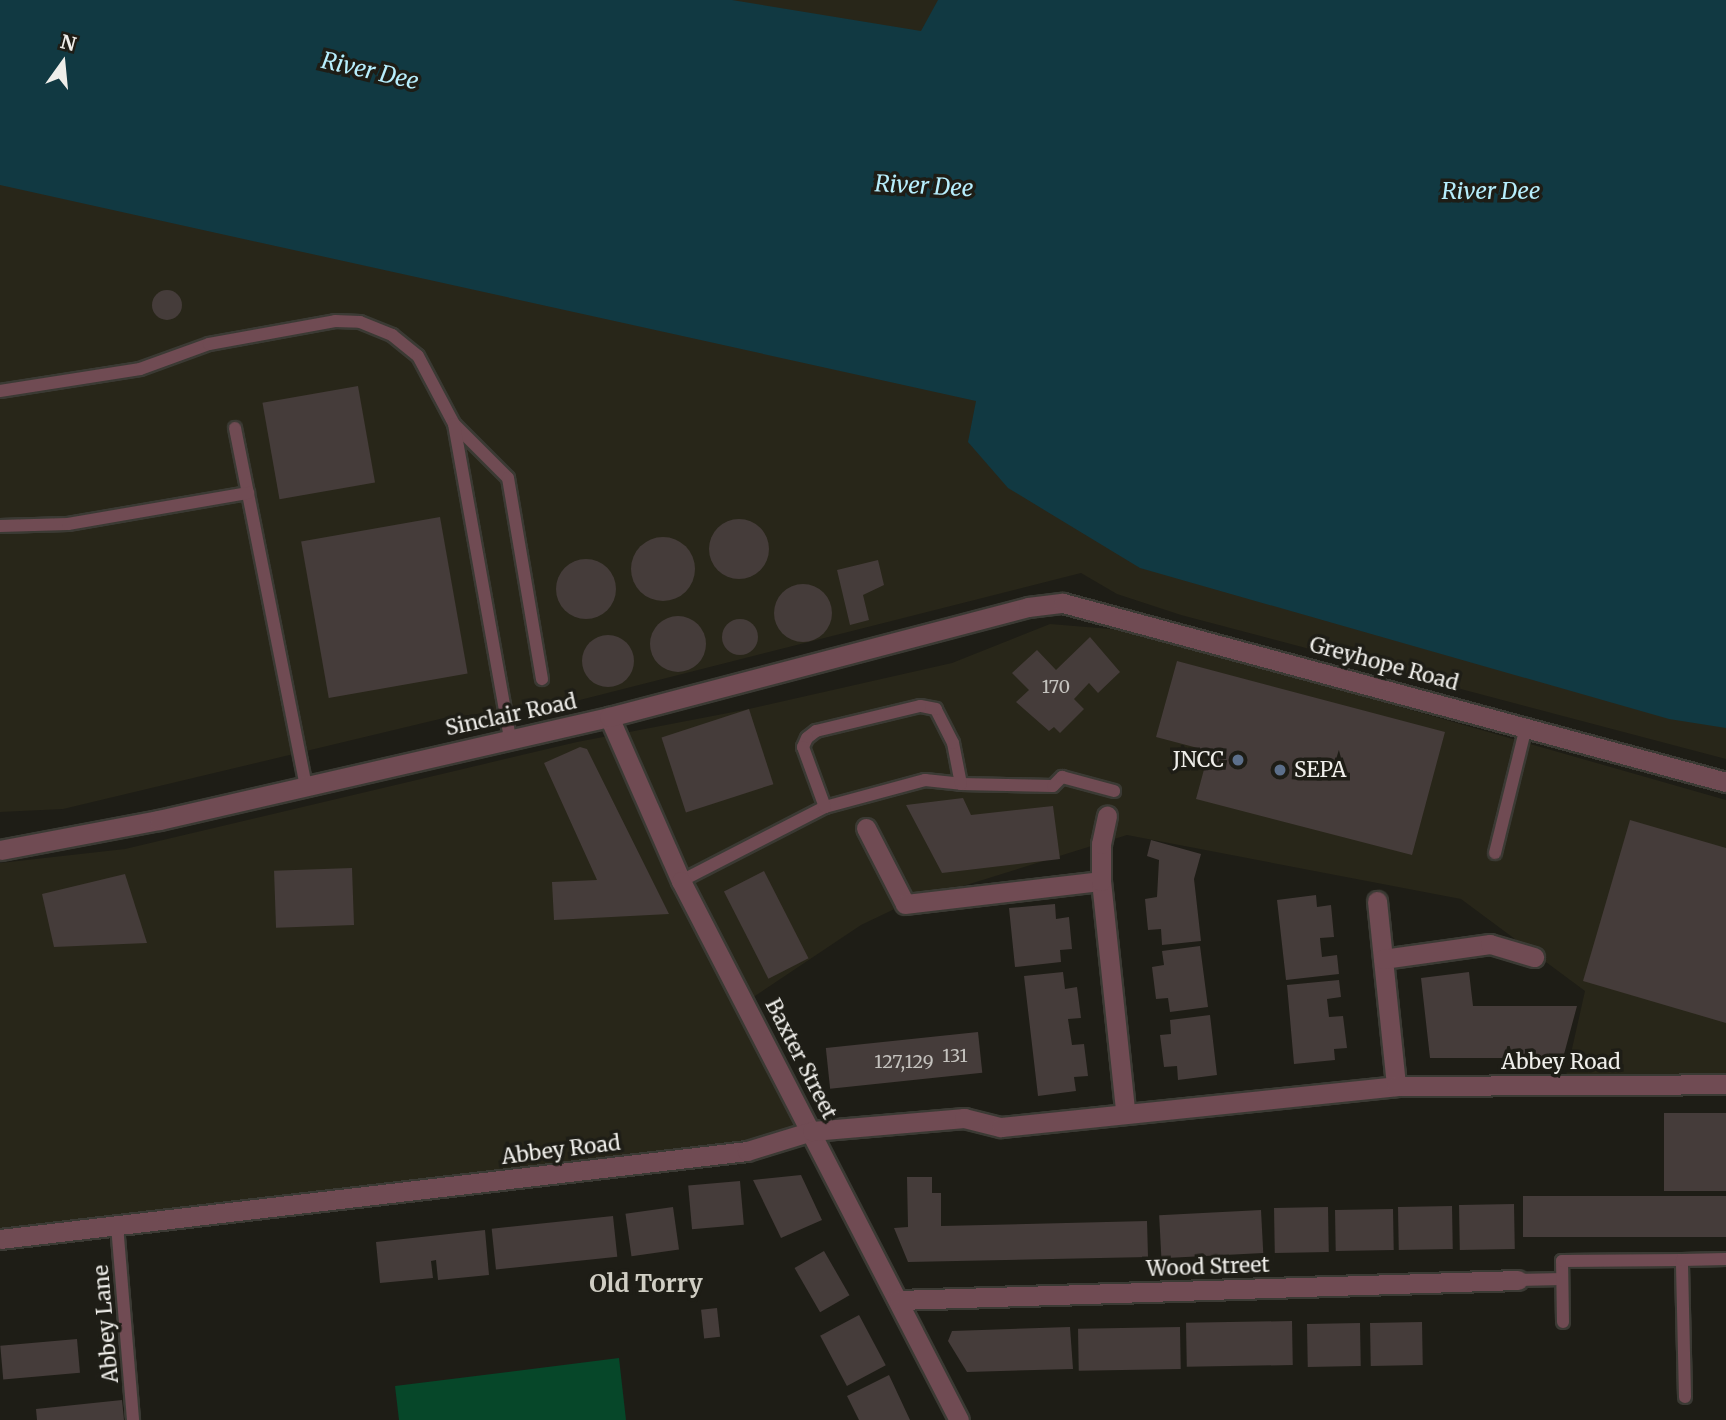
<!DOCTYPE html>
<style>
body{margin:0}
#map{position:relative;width:1726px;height:1420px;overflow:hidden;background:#1e1d16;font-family:Merriweather,serif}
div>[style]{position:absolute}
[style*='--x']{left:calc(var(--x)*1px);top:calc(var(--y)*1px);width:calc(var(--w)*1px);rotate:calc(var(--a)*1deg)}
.built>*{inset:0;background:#282619}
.green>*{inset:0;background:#064729}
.water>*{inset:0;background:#113942}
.building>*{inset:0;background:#453c3a;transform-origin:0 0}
.round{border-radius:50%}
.roads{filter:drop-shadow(2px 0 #3b3a34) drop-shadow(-2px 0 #3b3a34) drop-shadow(0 2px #3b3a34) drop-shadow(0 -2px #3b3a34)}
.service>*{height:12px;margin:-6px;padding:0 6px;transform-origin:6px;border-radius:6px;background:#704b53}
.minor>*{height:19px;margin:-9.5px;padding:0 9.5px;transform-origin:9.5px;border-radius:9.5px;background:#704b53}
.tertiary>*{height:19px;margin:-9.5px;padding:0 9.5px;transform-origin:9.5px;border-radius:9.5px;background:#704b53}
.dots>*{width:19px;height:19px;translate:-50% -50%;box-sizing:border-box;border:4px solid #1e1d16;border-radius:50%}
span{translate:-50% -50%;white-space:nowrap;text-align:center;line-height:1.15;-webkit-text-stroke:7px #1e1d16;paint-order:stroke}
.number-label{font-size:18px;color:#c4c2be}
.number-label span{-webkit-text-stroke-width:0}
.street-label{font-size:21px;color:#efeeea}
.poi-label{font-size:21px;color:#efeeea}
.right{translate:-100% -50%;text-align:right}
.left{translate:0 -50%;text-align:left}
.water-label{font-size:23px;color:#b7eefc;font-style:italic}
.quarter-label{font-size:24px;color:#cfcdc3;font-weight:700}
.north{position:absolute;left:28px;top:28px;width:70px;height:70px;-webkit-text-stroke:5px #1e1d16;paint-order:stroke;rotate:15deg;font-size:19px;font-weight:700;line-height:28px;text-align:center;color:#efeeea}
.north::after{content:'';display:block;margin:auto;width:24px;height:32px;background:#efeeea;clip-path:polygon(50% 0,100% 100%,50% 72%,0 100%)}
</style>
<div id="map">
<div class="built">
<i style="clip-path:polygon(0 0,1726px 0,1726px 759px,1181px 615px,1117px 594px,1081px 573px,568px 703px,444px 718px,63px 809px,0 812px)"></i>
<i style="clip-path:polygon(1050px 624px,1135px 631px,1726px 800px,1726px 1074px,1565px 1080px,1585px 991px,1461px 899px,1127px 835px,905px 904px,861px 925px,746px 1002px,812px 1131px,747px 1151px,0 1239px,0 863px,125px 849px,577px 742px,749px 709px,952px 663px)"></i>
</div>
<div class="green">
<i style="clip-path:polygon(619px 1358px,626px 1420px,399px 1420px,395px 1386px)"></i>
</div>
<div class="water">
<i style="clip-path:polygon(0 0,732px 0,921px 31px,938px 0,1726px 0,1726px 728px,1669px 719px,1140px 568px,1008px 488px,968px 442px,976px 401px,0 185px)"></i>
</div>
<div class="building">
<i class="round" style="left:152px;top:290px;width:30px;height:30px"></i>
<i style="left:358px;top:386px;width:98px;height:97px;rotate:80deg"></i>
<i style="left:440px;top:517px;width:159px;height:141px;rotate:80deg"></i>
<i class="round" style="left:709px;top:519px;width:60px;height:60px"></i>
<i class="round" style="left:631px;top:537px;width:64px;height:64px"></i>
<i class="round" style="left:556px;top:559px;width:60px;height:60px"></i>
<i style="clip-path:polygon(878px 560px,884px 585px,863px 595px,869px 620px,850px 625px,837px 570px)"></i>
<i class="round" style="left:774px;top:584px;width:58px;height:58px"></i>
<i class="round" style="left:650px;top:616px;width:56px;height:56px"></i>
<i class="round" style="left:722px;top:619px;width:36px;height:36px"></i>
<i class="round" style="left:582px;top:635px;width:52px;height:52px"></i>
<i style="clip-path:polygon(1090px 637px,1120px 672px,1098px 693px,1089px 683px,1074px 699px,1084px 709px,1060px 733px,1054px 727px,1049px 731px,1016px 702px,1029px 690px,1012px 673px,1037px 650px,1056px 670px)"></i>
<i style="clip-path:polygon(1177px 661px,1445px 732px,1412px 855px,1196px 799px,1209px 751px,1156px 737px)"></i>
<i style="left:749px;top:709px;width:79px;height:92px;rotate:72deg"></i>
<i style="clip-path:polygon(580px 747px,587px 749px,669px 914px,554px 920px,552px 882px,597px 880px,544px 763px)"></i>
<i style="clip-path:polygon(963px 798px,971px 815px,1053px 806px,1060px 859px,942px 873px,906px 805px)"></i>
<i style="clip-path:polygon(1630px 820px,1726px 848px,1726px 1023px,1583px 981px)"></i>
<i style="clip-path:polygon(1151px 840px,1201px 854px,1194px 879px,1201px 941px,1162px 945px,1161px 929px,1148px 930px,1145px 899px,1157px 897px,1159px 860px,1147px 856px)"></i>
<i style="left:352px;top:868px;width:57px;height:78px;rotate:88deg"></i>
<i style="left:764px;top:871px;width:98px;height:45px;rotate:63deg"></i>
<i style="clip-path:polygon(125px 874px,147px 943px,54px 947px,42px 894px)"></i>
<i style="clip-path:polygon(1316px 895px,1317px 907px,1331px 905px,1334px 937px,1320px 938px,1321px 948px,1322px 957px,1337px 955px,1339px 974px,1286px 980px,1277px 900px)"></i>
<i style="clip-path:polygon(1055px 904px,1056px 919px,1069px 917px,1072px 949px,1060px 950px,1061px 962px,1015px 967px,1009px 908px)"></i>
<i style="clip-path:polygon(1200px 946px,1208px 1007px,1170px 1012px,1168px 998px,1156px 999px,1152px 967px,1164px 965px,1162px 951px)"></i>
<i style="clip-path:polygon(1063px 972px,1065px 989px,1077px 987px,1081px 1018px,1068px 1019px,1072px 1045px,1084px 1044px,1088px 1076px,1074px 1077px,1076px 1091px,1038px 1096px,1024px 976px)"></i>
<i style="clip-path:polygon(1469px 972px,1473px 1006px,1577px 1006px,1563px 1058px,1430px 1058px,1421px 978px)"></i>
<i style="clip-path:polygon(1339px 980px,1341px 997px,1327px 999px,1329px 1017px,1343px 1016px,1347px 1048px,1334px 1049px,1335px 1060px,1294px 1064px,1287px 985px)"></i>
<i style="clip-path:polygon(1210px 1015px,1217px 1075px,1178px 1080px,1177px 1066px,1164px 1067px,1160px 1035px,1171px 1034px,1170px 1020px)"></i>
<i style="left:978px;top:1032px;width:41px;height:153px;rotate:84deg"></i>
<i style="left:1664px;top:1113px;width:62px;height:78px"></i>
<i style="clip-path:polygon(801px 1175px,822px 1220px,781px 1238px,753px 1180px)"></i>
<i style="clip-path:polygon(907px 1177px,932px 1177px,932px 1193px,941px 1193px,941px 1226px,1147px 1221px,1148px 1257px,908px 1262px,894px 1228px,908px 1227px)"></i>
<i style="left:740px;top:1181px;width:44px;height:52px;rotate:85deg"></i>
<i style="left:1523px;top:1196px;width:203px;height:41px"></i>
<i style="left:1514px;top:1204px;width:45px;height:55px;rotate:89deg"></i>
<i style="left:1452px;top:1206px;width:43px;height:54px;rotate:89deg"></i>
<i style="left:673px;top:1207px;width:43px;height:48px;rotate:82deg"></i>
<i style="left:1328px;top:1207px;width:45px;height:54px;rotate:89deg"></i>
<i style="left:1393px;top:1209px;width:41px;height:58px;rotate:89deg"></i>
<i style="left:1261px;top:1210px;width:43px;height:102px;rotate:87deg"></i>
<i style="left:613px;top:1216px;width:41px;height:122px;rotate:84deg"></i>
<i style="clip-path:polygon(485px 1230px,489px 1275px,438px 1280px,436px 1260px,431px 1261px,433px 1278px,380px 1283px,376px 1242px)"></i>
<i style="left:824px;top:1251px;width:51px;height:34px;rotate:60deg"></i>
<i style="left:717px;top:1308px;width:29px;height:16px;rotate:84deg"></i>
<i style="left:859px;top:1315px;width:57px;height:44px;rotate:62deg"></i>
<i style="left:1292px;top:1321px;width:44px;height:106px;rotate:89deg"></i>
<i style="left:1422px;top:1322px;width:43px;height:52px;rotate:89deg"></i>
<i style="left:1360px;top:1323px;width:43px;height:53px;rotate:89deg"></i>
<i style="clip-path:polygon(1070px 1327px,1073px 1369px,967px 1372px,948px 1341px,952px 1331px)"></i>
<i style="left:1180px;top:1327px;width:42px;height:102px;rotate:89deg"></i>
<i style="left:77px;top:1339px;width:34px;height:77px;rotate:85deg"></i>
<i style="clip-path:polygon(889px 1375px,910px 1420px,859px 1420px,847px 1396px)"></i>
<i style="clip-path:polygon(122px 1400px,124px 1420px,37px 1420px,36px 1409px)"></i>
</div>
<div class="roads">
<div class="service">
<i style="--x:0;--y:391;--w:142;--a:-8.9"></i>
<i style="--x:140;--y:369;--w:73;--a:-19.9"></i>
<i style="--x:209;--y:344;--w:128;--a:-10.3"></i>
<i style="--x:335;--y:321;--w:25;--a:2"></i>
<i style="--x:360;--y:322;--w:35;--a:22"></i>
<i style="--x:392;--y:335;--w:33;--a:39"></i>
<i style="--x:418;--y:356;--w:77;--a:62.1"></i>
<i style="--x:454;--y:424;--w:76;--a:45"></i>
<i style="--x:508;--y:478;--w:204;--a:80.4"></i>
<i style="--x:454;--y:424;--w:319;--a:79.9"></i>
<i style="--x:235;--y:428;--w:362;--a:78.8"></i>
<i style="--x:0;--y:526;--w:68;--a:-1.7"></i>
<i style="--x:68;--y:524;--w:183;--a:-9.8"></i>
<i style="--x:961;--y:784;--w:92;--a:1.2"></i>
<i style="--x:1053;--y:786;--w:13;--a:-45"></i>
<i style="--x:1062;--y:777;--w:54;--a:15.1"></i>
<i style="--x:1495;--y:853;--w:130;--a:-76.2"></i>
<i style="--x:681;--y:881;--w:162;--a:-27.2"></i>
<i style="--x:825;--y:807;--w:104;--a:-15.1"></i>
<i style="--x:925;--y:780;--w:36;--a:6"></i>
<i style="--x:961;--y:784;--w:42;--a:-101"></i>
<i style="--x:953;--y:743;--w:38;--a:-117"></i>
<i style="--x:936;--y:709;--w:16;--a:-169"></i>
<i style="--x:920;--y:706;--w:107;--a:166.5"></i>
<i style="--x:816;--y:731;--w:11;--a:142"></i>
<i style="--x:807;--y:738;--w:10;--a:114"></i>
<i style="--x:803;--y:747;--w:64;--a:69.9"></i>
<i style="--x:117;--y:1225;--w:196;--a:85.3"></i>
<i style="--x:1518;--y:1280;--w:44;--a:-1.3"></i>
<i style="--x:1563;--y:1322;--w:61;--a:-90.9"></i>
<i style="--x:1562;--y:1261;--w:120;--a:-0.5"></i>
<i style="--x:1685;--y:1397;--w:137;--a:-91.3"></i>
<i style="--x:1682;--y:1260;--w:44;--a:-1.3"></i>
</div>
<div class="minor">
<i style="--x:609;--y:717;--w:179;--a:66.3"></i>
<i style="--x:681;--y:881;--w:606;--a:62.72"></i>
<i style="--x:866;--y:828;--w:85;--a:62.8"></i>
<i style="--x:905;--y:904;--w:197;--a:-6.7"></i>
<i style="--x:1101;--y:881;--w:231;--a:84"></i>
<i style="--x:1101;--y:881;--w:37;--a:-90"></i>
<i style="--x:1101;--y:844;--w:29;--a:-78"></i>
<i style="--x:1377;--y:901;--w:186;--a:84.1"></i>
<i style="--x:1383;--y:959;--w:108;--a:-8"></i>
<i style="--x:1490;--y:944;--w:46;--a:16.5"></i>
<i style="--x:0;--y:1239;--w:752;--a:-6.72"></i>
<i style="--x:747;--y:1151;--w:68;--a:-17.1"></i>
<i style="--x:812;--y:1131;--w:153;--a:-4.9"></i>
<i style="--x:964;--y:1118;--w:38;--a:14"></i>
<i style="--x:1001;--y:1127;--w:397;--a:-5.9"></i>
<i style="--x:1396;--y:1086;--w:330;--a:-0.3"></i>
<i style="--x:899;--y:1300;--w:619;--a:-1.85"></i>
</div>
<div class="tertiary">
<i style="--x:0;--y:850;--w:162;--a:-10.7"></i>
<i style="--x:159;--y:820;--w:462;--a:-12.9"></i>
<i style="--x:609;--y:717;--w:433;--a:-14.7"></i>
<i style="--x:1028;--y:607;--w:35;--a:-7"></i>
<i style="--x:1063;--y:603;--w:687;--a:15.11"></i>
</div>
</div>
<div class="dots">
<i style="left:1238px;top:760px;background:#5c6f8a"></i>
<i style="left:1280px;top:770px;background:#5c6f8a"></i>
</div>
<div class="number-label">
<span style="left:1056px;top:687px">170</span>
<span style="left:955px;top:1056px">131</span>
<span style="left:904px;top:1062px">127,129</span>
</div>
<div class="street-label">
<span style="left:1384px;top:664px;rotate:15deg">Greyhope Road</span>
<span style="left:511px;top:715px;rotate:-12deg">Sinclair Road</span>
<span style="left:801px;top:1059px;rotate:63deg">Baxter Street</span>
<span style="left:1561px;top:1062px">Abbey Road</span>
<span style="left:561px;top:1150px;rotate:-7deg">Abbey Road</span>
<span style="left:1208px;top:1267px;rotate:-2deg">Wood Street</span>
<span style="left:106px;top:1324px;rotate:-95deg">Abbey Lane</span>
</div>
<div class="poi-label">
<span class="right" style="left:1224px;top:760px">JNCC</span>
<span class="left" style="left:1294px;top:770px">SEPA</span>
</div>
<div class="water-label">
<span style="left:370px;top:71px;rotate:13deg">River Dee</span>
<span style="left:924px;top:186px;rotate:3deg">River Dee</span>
<span style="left:1491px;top:191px">River Dee</span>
</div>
<div class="quarter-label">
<span style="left:646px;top:1284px">Old Torry</span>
</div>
<div class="north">N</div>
</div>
